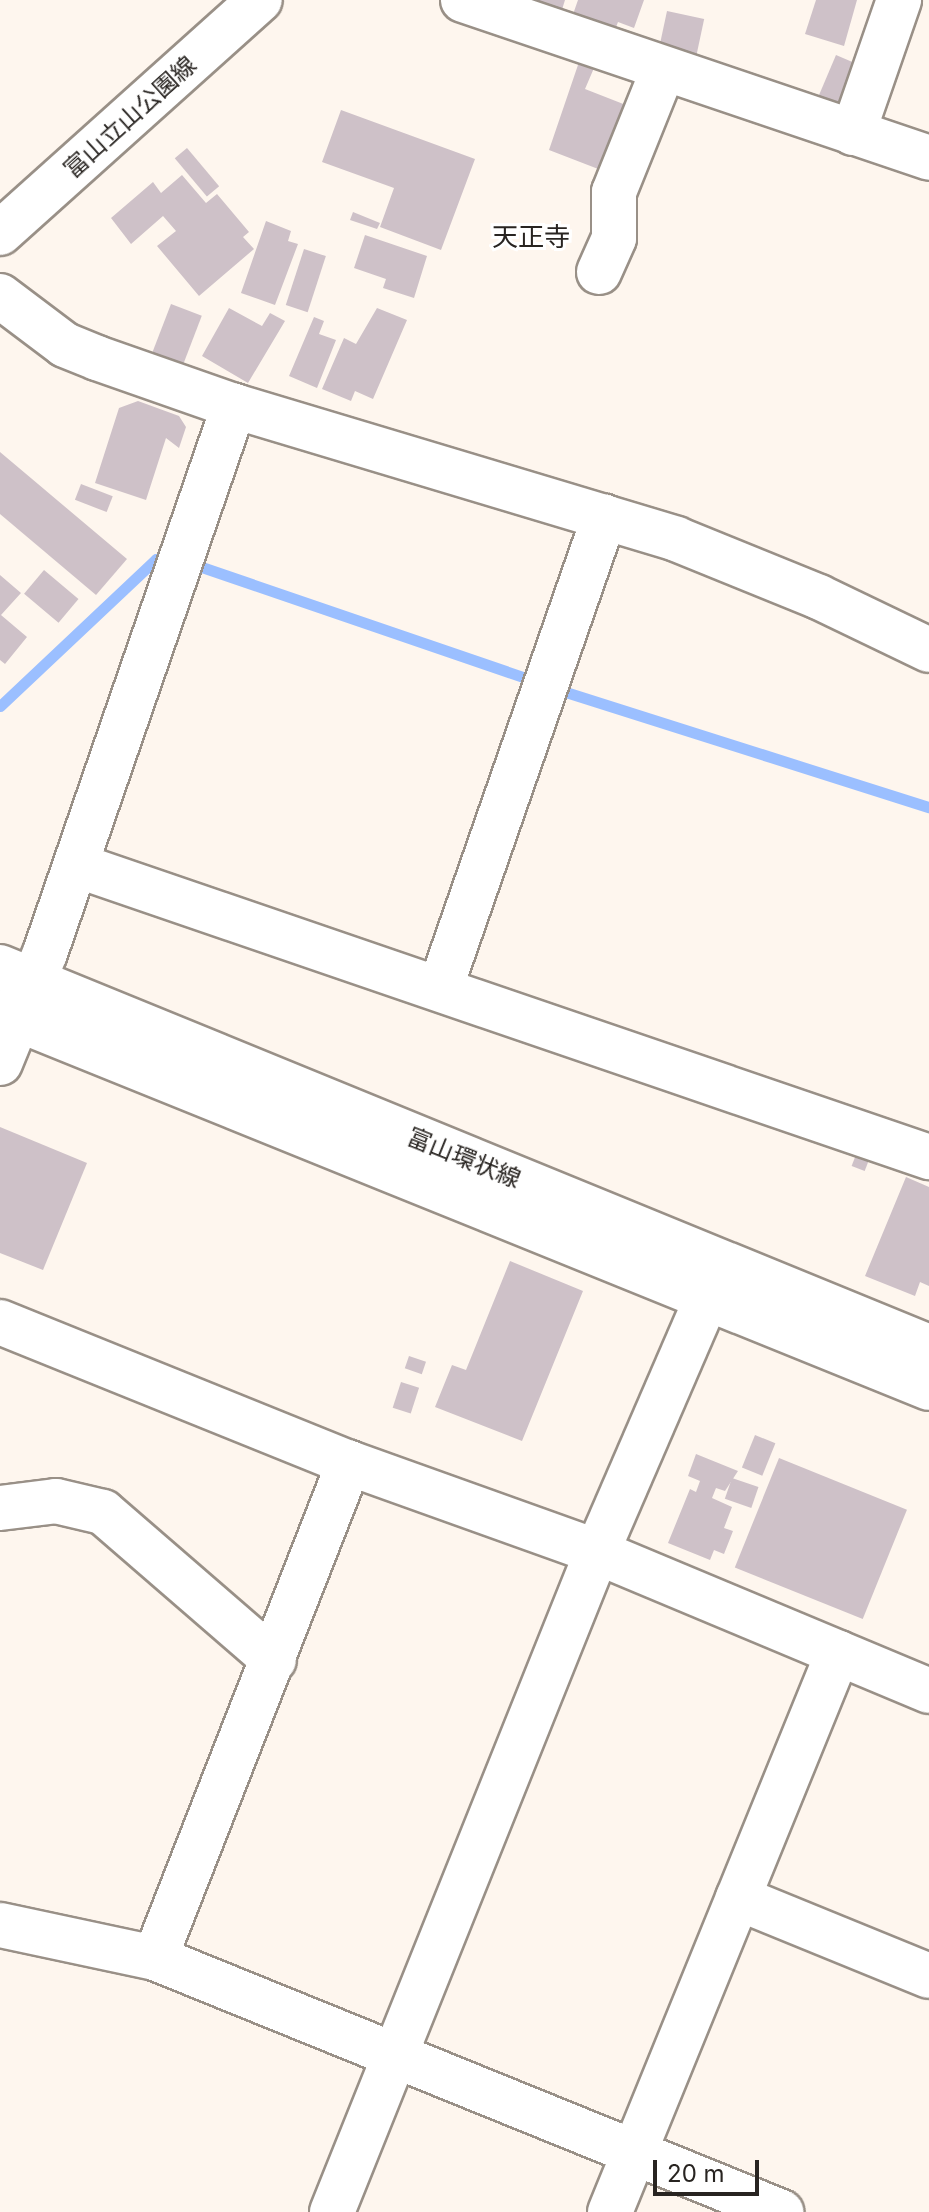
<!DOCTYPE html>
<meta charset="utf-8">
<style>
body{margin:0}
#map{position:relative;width:929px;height:2212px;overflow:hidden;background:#fef6ee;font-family:Inter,"Noto Sans JP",sans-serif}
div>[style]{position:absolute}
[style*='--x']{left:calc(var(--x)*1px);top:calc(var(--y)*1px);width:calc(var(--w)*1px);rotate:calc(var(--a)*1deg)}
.stream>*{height:11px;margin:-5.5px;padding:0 5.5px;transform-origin:5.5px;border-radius:5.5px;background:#9bbfff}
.building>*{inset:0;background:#cec1c8;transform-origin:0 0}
.roads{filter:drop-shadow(2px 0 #999087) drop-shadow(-2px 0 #999087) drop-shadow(0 2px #999087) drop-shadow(0 -2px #999087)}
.minor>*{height:44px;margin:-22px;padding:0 22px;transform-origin:22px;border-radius:22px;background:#fff}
.major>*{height:44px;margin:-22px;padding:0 22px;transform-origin:22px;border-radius:22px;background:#fff}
span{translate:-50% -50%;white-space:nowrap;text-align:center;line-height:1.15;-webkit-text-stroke:6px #fff;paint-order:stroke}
.street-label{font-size:24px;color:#282421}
.neighbourhood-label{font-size:26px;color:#282421}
.scale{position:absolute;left:653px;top:2160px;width:106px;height:36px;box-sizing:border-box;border:4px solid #282421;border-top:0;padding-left:10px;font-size:24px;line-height:28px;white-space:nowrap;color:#282421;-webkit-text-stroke:6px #fff;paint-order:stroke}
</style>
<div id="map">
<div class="stream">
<i style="--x:190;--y:563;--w:367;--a:18.9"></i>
<i style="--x:553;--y:688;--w:394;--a:17.6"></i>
<i style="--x:0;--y:706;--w:214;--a:-43.3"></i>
<i style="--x:156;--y:559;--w:17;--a:7"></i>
</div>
<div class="building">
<i style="clip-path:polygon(525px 0,565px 0,561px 13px)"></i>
<i style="clip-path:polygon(578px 0,644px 0,634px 28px,618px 22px,613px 35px,571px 20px)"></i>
<i style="clip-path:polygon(816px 0,857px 0,844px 46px,805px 34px)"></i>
<i style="left:667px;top:11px;width:38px;height:42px;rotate:12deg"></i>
<i style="left:836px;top:55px;width:28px;height:45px;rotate:23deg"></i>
<i style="clip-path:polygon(579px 62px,594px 68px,585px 89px,631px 107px,606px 172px,549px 150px)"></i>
<i style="clip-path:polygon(341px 110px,475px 159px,441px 250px,380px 227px,394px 188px,322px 162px)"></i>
<i style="left:187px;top:148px;width:50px;height:16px;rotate:50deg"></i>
<i style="clip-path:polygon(182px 175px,206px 203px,217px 194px,249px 232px,243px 237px,254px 249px,199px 296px,157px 246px,176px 231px,163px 216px,131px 244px,111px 218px,153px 182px,161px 193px)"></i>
<i style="clip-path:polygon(353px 212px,380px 223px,377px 229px,350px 220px)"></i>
<i style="clip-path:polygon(266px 221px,291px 231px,288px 241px,298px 244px,275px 305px,241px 293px)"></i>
<i style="clip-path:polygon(365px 235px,427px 256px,414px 298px,383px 288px,386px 279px,354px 268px)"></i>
<i style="left:304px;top:249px;width:23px;height:59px;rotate:18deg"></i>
<i style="left:171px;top:304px;width:33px;height:55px;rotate:21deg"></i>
<i style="clip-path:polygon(229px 308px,262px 326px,270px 313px,285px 321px,248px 383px,202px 356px)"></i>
<i style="clip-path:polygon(377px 308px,407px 320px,373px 399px,355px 391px,351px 401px,322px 389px,344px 338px,356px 344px)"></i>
<i style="clip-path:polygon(314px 317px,324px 321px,319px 334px,336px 340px,317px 388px,289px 376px)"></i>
<i style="clip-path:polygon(138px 401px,179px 416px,186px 427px,179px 448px,166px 438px,146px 500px,95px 483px,119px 408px)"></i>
<i style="clip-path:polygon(0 452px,127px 559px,96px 595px,0 514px)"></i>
<i style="left:81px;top:484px;width:34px;height:17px;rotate:21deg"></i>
<i style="left:44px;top:570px;width:45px;height:31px;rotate:40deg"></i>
<i style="clip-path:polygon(0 575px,21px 593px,1px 615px,27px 637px,5px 664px,0 660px)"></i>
<i style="clip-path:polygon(0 1127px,87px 1163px,43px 1270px,0 1253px)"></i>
<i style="left:857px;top:1152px;width:14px;height:15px;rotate:21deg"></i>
<i style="clip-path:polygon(906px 1177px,929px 1187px,929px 1286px,920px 1282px,915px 1296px,865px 1276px)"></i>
<i style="clip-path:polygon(510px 1261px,583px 1291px,522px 1441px,435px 1407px,452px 1365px,466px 1370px)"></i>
<i style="left:409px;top:1356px;width:18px;height:13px;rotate:19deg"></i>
<i style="left:401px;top:1382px;width:19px;height:27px;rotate:18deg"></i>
<i style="left:755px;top:1435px;width:22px;height:35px;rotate:22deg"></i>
<i style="clip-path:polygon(696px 1454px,738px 1471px,725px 1491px,716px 1488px,712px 1498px,732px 1507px,724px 1528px,733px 1531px,724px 1554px,714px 1550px,710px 1560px,668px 1543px,690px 1489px,696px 1492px,700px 1481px,688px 1476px)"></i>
<i style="left:779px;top:1458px;width:138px;height:118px;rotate:22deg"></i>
<i style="left:732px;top:1478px;width:28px;height:22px;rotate:19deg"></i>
</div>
<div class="roads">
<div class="minor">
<i style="--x:463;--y:0;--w:492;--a:18.7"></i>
<i style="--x:853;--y:133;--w:141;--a:-70.9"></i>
<i style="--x:599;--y:272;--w:37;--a:-66"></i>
<i style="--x:614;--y:238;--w:46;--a:-90"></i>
<i style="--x:614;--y:192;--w:131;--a:-68.1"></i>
<i style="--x:0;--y:296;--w:81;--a:37"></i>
<i style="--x:65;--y:345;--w:35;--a:22"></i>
<i style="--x:97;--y:358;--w:145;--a:19.3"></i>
<i style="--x:234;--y:406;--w:462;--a:16.7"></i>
<i style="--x:676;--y:539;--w:154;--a:22.1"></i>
<i style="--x:819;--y:597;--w:122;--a:25.7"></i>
<i style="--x:76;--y:865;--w:902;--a:18.9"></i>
<i style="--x:441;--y:986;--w:497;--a:-70.8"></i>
<i style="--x:0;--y:1063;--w:119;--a:-67.8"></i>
<i style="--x:45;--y:953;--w:579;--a:-70.94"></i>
<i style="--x:0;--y:1322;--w:376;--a:22"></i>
<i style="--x:349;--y:1463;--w:263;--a:19.7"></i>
<i style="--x:597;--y:1552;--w:360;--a:22.7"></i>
<i style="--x:0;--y:1508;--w:56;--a:-7.1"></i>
<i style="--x:56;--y:1501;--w:48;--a:13.2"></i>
<i style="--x:103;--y:1512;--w:226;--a:40.9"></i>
<i style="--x:738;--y:1898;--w:206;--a:22.2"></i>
<i style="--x:0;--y:1925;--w:158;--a:12"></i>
<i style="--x:155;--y:1958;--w:676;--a:22.08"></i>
<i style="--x:155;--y:1958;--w:532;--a:-68.6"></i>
<i style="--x:332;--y:2212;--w:711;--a:-68.12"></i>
<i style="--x:597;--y:1552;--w:313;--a:-66.6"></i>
<i style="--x:610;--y:2212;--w:604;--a:-67.81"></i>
</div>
<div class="major">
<i style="--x:0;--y:233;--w:349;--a:-41.9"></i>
<i style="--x:0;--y:967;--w:1004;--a:22.25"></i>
<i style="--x:0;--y:1012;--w:1002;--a:22.03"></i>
</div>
</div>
<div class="street-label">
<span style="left:130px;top:117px;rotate:-42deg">富山立山公園線</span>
<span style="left:464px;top:1158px;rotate:22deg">富山環状線</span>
</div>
<div class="neighbourhood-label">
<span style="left:531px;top:237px">天正寺</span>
</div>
<div class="scale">20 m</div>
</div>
